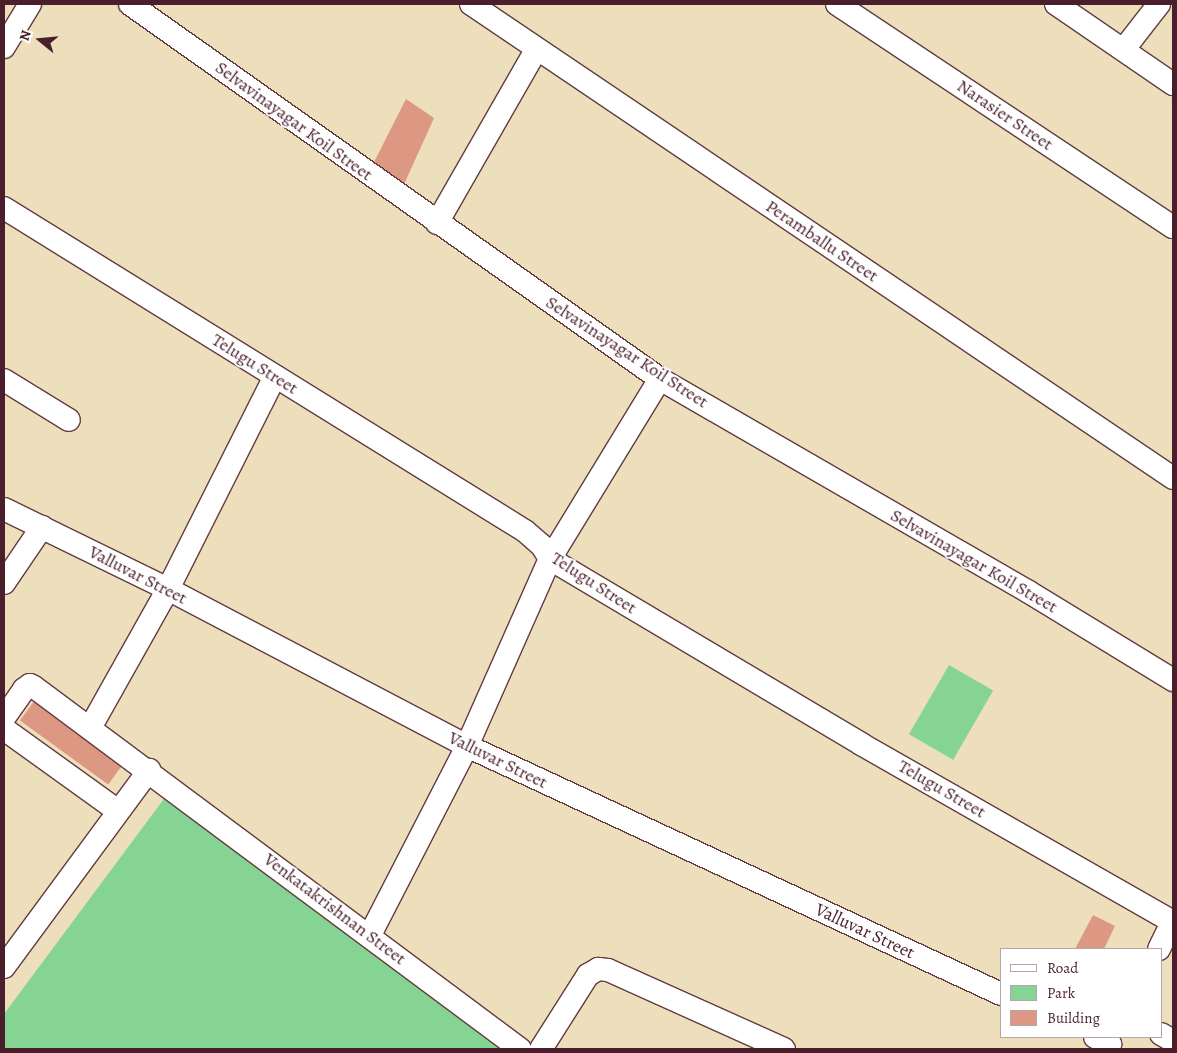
<!DOCTYPE html>
<style>
body{margin:0}
#map{position:relative;width:1177px;height:1053px;overflow:hidden;background:#eddebc;font-family:Alegreya,serif}
div>[style]{position:absolute}
[style*='--x']{left:calc(var(--x)*1px);top:calc(var(--y)*1px);width:calc(var(--w)*1px);rotate:calc(var(--a)*1deg)}
.green>*{inset:0;background:#86d493;transform-origin:0 0}
.building>*{inset:0;background:#dd9883;transform-origin:0 0}
.roads{filter:drop-shadow(1px 0 #623c41) drop-shadow(-1px 0 #623c41) drop-shadow(0 1px #623c41) drop-shadow(0 -1px #623c41)}
.minor>*{height:22px;margin:-11px;padding:0 11px;transform-origin:11px;border-radius:11px;background:#fff}
span{translate:-50% -50%;white-space:nowrap;text-align:center;line-height:1.15;-webkit-text-stroke:4px #fff;paint-order:stroke}
.street-label{font-size:18px;color:#4a1f2b}
.frame{position:absolute;inset:0;border:5px solid #4a1f2b;pointer-events:none}
.legend{position:absolute;left:1000px;top:948px;width:162px;height:90px;box-sizing:border-box;background:#fff;border:1px solid #b7a5aa;margin:0;padding:6px 9px;list-style:none;font-size:15px;color:#4a1f2b}
.legend li{display:flex;align-items:center;gap:10px;height:25px}
.legend b{width:25px;border:1px solid #b7a5aa}
.north{position:absolute;left:15px;top:15px;width:50px;height:50px;-webkit-text-stroke:4px #fff;paint-order:stroke;rotate:287deg;font-size:14px;font-weight:700;line-height:20px;text-align:center;color:#4a1f2b}
.north::after{content:'';display:block;margin:auto;width:18px;height:22px;background:#4a1f2b;clip-path:polygon(50% 0,100% 100%,50% 72%,0 100%)}
</style>
<div id="map">
<div class="green">
<i style="left:949px;top:665px;width:51px;height:80px;rotate:30deg"></i>
<i style="clip-path:polygon(172px 788px,523px 1049px,4px 1049px,4px 1014px)"></i>
</div>
<div class="building">
<i style="clip-path:polygon(406px 99px,434px 118px,401px 191px,370px 170px)"></i>
<i style="left:40px;top:693px;width:109px;height:34px;rotate:36deg"></i>
<i style="clip-path:polygon(1093px 915px,1115px 926px,1104px 949px,1075px 949px)"></i>
</div>
<div class="roads">
<div class="minor">
<i style="--x:130;--y:4;--w:649;--a:35.28"></i>
<i style="--x:660;--y:379;--w:426;--a:30"></i>
<i style="--x:1029;--y:592;--w:169;--a:31.4"></i>
<i style="--x:471;--y:4;--w:847;--a:34.03"></i>
<i style="--x:837;--y:4;--w:403;--a:33.6"></i>
<i style="--x:1056;--y:4;--w:142;--a:34.4"></i>
<i style="--x:4;--y:47;--w:50;--a:-58.8"></i>
<i style="--x:1124;--y:49;--w:57;--a:-52.1"></i>
<i style="--x:4;--y:208;--w:613;--a:31.8"></i>
<i style="--x:525;--y:531;--w:23;--a:41"></i>
<i style="--x:542;--y:546;--w:15;--a:58"></i>
<i style="--x:550;--y:559;--w:362;--a:30.7"></i>
<i style="--x:861;--y:744;--w:359;--a:29.7"></i>
<i style="--x:437;--y:223;--w:199;--a:-60.2"></i>
<i style="--x:4;--y:380;--w:76;--a:31.6"></i>
<i style="--x:4;--y:509;--w:182;--a:26"></i>
<i style="--x:168;--y:589;--w:338;--a:27.7"></i>
<i style="--x:467;--y:746;--w:589;--a:24.91"></i>
<i style="--x:4;--y:583;--w:68;--a:-55.8"></i>
<i style="--x:4;--y:718;--w:35;--a:-55"></i>
<i style="--x:24;--y:689;--w:7;--a:-34"></i>
<i style="--x:30;--y:685;--w:4;--a:27"></i>
<i style="--x:34;--y:687;--w:606;--a:36.68"></i>
<i style="--x:90;--y:728;--w:159;--a:-60.7"></i>
<i style="--x:168;--y:589;--w:238;--a:-63.3"></i>
<i style="--x:4;--y:729;--w:140;--a:35.7"></i>
<i style="--x:370;--y:935;--w:212;--a:-62.8"></i>
<i style="--x:467;--y:746;--w:205;--a:-66.1"></i>
<i style="--x:550;--y:559;--w:211;--a:-58.6"></i>
<i style="--x:1159;--y:949;--w:32;--a:-64"></i>
<i style="--x:4;--y:967;--w:245;--a:-53.6"></i>
<i style="--x:1161;--y:1034;--w:14;--a:30"></i>
<i style="--x:1095;--y:1037;--w:17;--a:25"></i>
<i style="--x:541;--y:1049;--w:88;--a:-57.6"></i>
<i style="--x:588;--y:975;--w:12;--a:-31"></i>
<i style="--x:598;--y:969;--w:10;--a:6"></i>
<i style="--x:608;--y:970;--w:193;--a:24.2"></i>
</div>
</div>
<div class="street-label">
<span style="left:1005px;top:115px;rotate:34deg">Narasier Street</span>
<span style="left:294px;top:121px;rotate:36deg">Selvavinayagar Koil Street</span>
<span style="left:822px;top:241px;rotate:34deg">Peramballu Street</span>
<span style="left:627px;top:352px;rotate:33deg">Selvavinayagar Koil Street</span>
<span style="left:255px;top:364px;rotate:32deg">Telugu Street</span>
<span style="left:974px;top:561px;rotate:30deg">Selvavinayagar Koil Street</span>
<span style="left:138px;top:575px;rotate:27deg">Valluvar Street</span>
<span style="left:594px;top:583px;rotate:33deg">Telugu Street</span>
<span style="left:498px;top:760px;rotate:26deg">Valluvar Street</span>
<span style="left:942px;top:789px;rotate:30deg">Telugu Street</span>
<span style="left:335px;top:909px;rotate:37deg">Venkatakrishnan Street</span>
<span style="left:865px;top:931px;rotate:25deg">Valluvar Street</span>
</div>
<div class="frame"></div>
<ul class="legend">
<li><b style="height:6px;background:#fff"></b>Road</li>
<li><b style="height:14px;background:#86d493"></b>Park</li>
<li><b style="height:14px;background:#dd9883"></b>Building</li>
</ul>
<div class="north">N</div>
</div>
